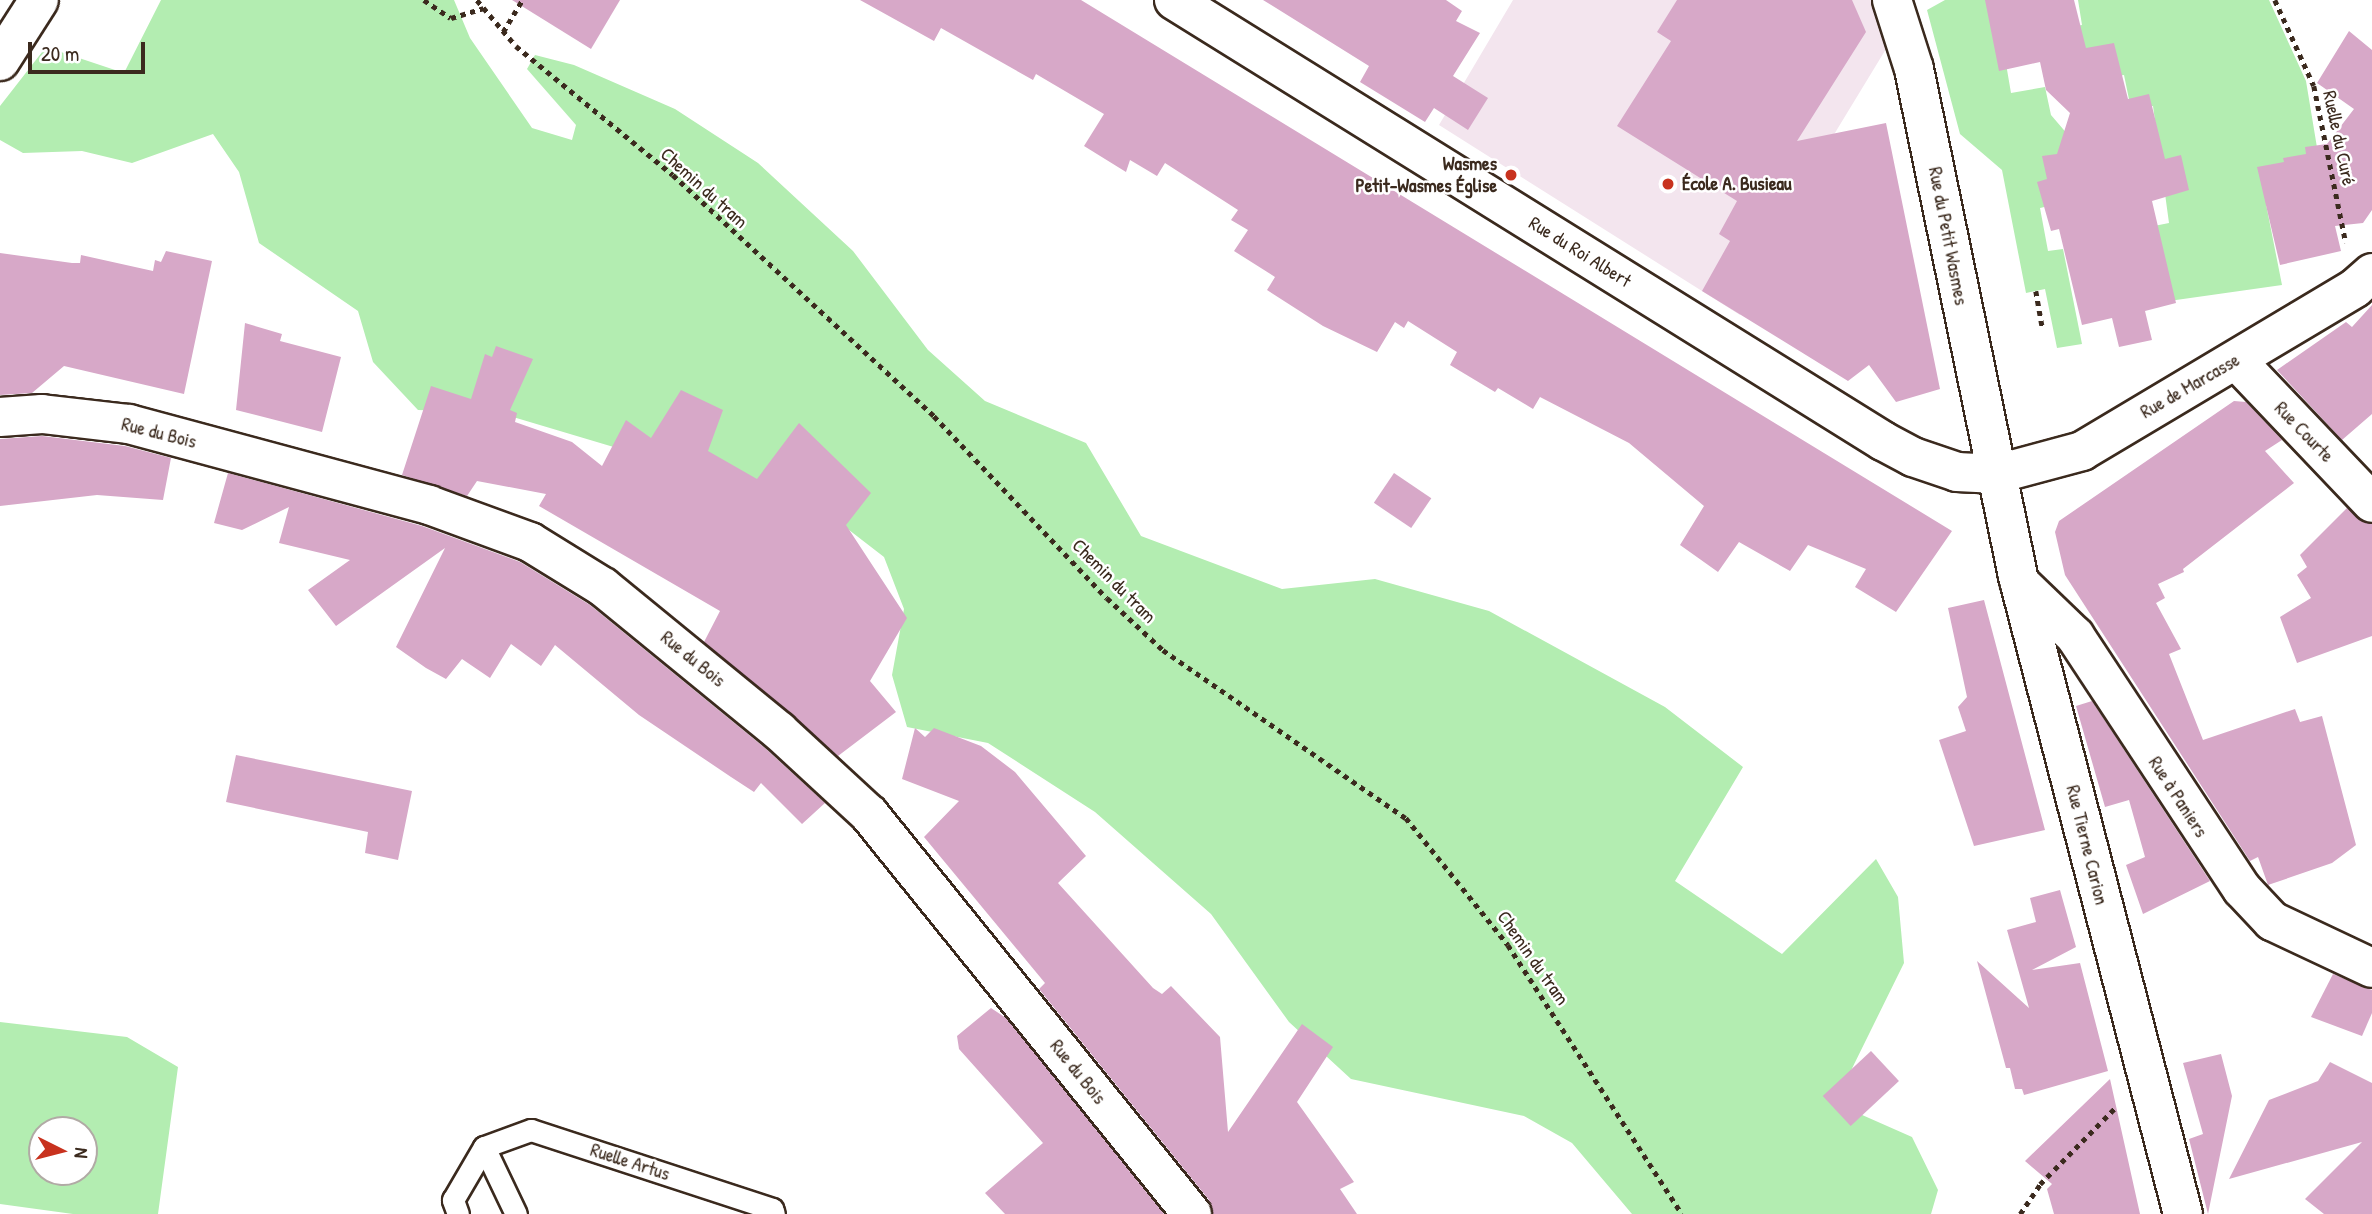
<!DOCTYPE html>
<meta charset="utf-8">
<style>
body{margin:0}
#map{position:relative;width:2372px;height:1214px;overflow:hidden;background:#fff;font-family:"Patrick Hand",sans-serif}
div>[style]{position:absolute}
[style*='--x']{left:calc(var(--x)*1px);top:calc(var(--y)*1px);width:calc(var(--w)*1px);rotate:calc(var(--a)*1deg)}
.built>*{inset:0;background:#f3e5ee}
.green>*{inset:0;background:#b3edb1}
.building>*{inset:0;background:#d7a8c8;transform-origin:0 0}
.path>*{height:4.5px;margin-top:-2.25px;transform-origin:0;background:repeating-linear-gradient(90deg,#3b2a1e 0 5px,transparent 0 10px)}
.roads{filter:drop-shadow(2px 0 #3b2a1e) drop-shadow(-2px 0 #3b2a1e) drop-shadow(0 2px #3b2a1e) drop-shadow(0 -2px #3b2a1e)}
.lane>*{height:21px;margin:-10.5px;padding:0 10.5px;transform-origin:10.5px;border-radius:10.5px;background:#fff}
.street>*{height:38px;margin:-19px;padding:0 19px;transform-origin:19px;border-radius:19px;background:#fff}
.secondary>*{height:38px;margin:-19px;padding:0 19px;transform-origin:19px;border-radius:19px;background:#fff}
.dots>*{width:19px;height:19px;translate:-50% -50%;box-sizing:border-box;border:4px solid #fff;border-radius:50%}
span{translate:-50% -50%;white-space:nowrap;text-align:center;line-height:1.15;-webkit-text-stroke:5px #fff;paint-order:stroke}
.street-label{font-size:19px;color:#3b2a1e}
.poi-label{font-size:19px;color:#3b2a1e;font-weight:700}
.right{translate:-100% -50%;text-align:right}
.left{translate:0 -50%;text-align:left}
.north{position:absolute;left:28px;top:1116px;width:70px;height:70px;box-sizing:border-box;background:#fff;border:2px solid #b1aaa5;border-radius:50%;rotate:96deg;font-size:19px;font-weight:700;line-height:28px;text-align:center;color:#3b2a1e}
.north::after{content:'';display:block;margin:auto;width:24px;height:32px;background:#c8321e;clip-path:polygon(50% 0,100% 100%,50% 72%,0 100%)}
.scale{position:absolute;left:28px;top:42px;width:117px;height:32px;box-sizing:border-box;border:4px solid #3b2a1e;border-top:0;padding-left:9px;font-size:21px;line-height:24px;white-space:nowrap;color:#3b2a1e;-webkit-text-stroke:5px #fff;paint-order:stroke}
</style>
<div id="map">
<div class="built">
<i style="clip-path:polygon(1513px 0,1892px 0,1900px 26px,1768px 243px,1780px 252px,1740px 315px,1439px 125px)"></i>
</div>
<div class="green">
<i style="clip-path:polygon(161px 0,454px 0,470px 38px,532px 128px,572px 140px,576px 125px,527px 69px,535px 55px,574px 65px,675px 109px,758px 163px,853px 251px,928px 350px,985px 401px,1086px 443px,1141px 536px,1282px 589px,1375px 579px,1489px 611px,1665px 707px,1743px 767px,1675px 881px,1782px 954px,1876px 859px,1898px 897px,1904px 963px,1835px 1103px,1912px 1137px,1938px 1190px,1931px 1214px,1632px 1214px,1572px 1143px,1524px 1116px,1351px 1079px,1289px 1022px,1211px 914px,1095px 812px,988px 743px,907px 727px,892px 675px,904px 609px,884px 557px,840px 523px,684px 468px,500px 413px,418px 410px,373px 362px,358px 311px,259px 243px,239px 172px,213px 134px,132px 163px,82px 151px,23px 153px,0 140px,0 106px,46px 47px,124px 73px)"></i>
<i style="clip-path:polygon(1945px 0,2062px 0,1997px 11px,2011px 93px,2045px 87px,2051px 115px,2075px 143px,2071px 201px,2040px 208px,2048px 251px,2063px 249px,2082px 344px,2057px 348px,2045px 289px,2026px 293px,2002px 170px,1960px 134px,1927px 10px)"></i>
<i style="clip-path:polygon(2078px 0,2269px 0,2306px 81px,2328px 214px,2297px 198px,2266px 204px,2282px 285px,2169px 301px,2154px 226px,2169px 223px,2153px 106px,2131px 109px,2124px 75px,2062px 84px,2053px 30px,2082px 25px)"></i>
<i style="clip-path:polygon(evenodd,0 1022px,127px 1037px,178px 1067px,158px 1214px,73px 1214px,0 1204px,0 1022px,42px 1130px,84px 1130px,84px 1172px,42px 1172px,42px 1130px)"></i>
</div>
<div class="building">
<i style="clip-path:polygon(512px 0,620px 0,591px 49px)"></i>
<i style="clip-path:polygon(860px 0,1081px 0,1952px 531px,1896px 612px,1855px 587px,1866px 569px,1808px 545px,1790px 571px,1739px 542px,1718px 572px,1680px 545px,1704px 506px,1629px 443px,1540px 397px,1533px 409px,1498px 388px,1495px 392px,1450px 365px,1457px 352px,1408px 321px,1404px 328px,1395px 322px,1377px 352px,1323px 326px,1267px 290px,1275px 277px,1234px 251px,1248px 230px,1231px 220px,1238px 210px,1165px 163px,1157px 176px,1130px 160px,1126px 172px,1084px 146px,1104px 114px,1036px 74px,1033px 80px,941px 28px,934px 41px)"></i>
<i style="clip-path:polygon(1263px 0,1446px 0,1462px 11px,1456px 21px,1480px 33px,1453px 76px,1488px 98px,1468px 130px,1434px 108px,1425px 122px,1360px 82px,1369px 66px)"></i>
<i style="clip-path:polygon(1677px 0,1852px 0,1866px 32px,1797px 141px,1886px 123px,1940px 389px,1896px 402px,1869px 365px,1848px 381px,1702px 291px,1730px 241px,1719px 234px,1737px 201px,1617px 126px,1671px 41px,1657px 32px)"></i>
<i style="clip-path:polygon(1985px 0,2074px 0,2086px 48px,2114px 43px,2128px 99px,2149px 94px,2165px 159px,2181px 155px,2189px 190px,2152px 201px,2176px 303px,2145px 311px,2152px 340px,2119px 347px,2112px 318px,2082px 325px,2059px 229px,2051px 231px,2037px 182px,2047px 179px,2042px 156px,2057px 154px,2070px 113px,2046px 90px,2040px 62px,1999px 71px)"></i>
<i style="clip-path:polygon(2349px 31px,2372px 50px,2372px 210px,2363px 223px,2335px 226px,2341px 251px,2280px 265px,2257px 167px,2284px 162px,2283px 158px,2306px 154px,2305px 147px,2327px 144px,2354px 109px,2317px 83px)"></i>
<i style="clip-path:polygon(166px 251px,212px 261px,184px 394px,64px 366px,32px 393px,0 395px,0 253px,72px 263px,80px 263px,81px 255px,153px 271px,155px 260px,161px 262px)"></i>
<i style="clip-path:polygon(2372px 305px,2372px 414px,2342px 440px,2277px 370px,2346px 322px,2352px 327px)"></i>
<i style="clip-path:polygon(245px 323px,282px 334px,280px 341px,341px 357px,322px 432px,236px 410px)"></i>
<i style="clip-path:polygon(496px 346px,533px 359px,510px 410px,517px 413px,515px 422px,572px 442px,602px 466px,626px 420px,651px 438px,681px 390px,723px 410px,708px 451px,757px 479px,799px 423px,871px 493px,846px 525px,907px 618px,870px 681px,896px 712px,838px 756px,704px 642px,720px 611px,539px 506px,546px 494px,477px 481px,467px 496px,402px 475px,431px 386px,471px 399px,485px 354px,492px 357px)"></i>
<i style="clip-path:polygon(2234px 401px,2246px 402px,2282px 440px,2265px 451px,2294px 483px,2183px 569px,2184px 572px,2158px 584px,2165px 598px,2156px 603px,2181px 649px,2169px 654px,2203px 740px,2295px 709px,2300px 722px,2322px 716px,2356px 845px,2332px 863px,2268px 885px,2258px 857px,2250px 861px,2065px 575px,2055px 532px,2059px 521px)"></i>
<i style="clip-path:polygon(42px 436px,125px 446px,171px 458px,163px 500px,97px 495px,0 506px,0 439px)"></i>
<i style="clip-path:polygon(228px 473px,422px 526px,520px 562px,590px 605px,765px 748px,825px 803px,802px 824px,761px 783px,754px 792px,731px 777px,639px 715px,555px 645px,541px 666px,511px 644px,490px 678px,462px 659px,446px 679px,426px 668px,396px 647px,445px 548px,336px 626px,308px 590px,350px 560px,279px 543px,289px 507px,242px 530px,214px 523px)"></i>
<i style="left:1394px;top:473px;width:45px;height:36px;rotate:34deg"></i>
<i style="clip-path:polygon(2347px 508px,2372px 524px,2372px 636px,2297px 663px,2280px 617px,2311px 598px,2297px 575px,2307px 567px,2300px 555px)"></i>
<i style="clip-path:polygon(1984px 600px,2045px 830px,1974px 846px,1939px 740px,1966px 731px,1958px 707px,1967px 697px,1948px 608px)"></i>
<i style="clip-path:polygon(2092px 701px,2210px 881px,2143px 914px,2126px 865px,2145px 857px,2129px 800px,2105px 807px,2076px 706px)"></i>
<i style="clip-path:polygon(915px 728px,925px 737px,934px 728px,981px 746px,1015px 772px,1086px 856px,1058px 883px,1153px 988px,1162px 994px,1171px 986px,1220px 1037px,1228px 1132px,1302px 1024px,1333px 1047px,1297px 1102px,1354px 1182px,1340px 1189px,1357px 1214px,1213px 1214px,1209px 1200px,1039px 989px,1045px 983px,924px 837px,959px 801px,902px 779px)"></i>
<i style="clip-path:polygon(236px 755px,412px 791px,398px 860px,365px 853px,368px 832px,226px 802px)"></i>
<i style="clip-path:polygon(2060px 890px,2076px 947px,2032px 970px,2080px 963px,2108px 1071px,2024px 1095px,2022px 1089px,2015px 1089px,2010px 1068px,2006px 1068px,1977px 961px,2029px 1008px,2007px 930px,2036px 922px,2030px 898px)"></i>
<i style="clip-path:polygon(2333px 974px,2372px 990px,2372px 1013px,2362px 1036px,2311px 1017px)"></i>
<i style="clip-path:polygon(991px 1008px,1006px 1018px,1164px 1214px,1005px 1214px,985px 1193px,1043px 1143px,959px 1049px,957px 1036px)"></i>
<i style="left:1871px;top:1051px;width:41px;height:66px;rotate:47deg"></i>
<i style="clip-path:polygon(2221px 1054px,2232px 1096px,2208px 1214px,2189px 1139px,2203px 1134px,2183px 1063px)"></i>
<i style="clip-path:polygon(2330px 1062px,2372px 1083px,2372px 1214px,2324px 1214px,2305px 1199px,2362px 1142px,2229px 1179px,2269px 1100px,2318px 1081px)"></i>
<i style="clip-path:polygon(2110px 1079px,2140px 1214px,2054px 1214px,2047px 1189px,2052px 1184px,2025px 1161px)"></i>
</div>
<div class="path">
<i style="--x:424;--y:0;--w:32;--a:34"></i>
<i style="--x:451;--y:18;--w:34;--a:-17"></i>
<i style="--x:477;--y:0;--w:60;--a:49.7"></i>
<i style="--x:516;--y:46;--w:203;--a:39.4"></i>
<i style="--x:673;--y:175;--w:355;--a:42.7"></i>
<i style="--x:934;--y:416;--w:251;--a:46.5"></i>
<i style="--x:1107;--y:598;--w:76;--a:42.9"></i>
<i style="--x:1163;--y:650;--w:295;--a:34.7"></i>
<i style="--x:1406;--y:818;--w:163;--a:51.2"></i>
<i style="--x:1508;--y:945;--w:320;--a:57.1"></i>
<i style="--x:2275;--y:0;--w:94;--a:65.6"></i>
<i style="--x:2314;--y:86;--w:160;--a:78.5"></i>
<i style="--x:503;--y:32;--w:37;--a:-59"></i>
<i style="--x:2036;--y:291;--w:39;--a:80"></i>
<i style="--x:2020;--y:1214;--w:36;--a:-56"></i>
<i style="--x:2040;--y:1184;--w:107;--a:-45.4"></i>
</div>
<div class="roads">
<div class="lane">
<i style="--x:484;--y:1147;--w:74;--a:64.5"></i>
<i style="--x:458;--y:1214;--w:15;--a:-110"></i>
<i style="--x:453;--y:1200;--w:61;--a:-59.7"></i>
<i style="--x:484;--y:1147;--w:50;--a:-19.9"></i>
<i style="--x:531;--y:1130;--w:254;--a:18.1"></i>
<i style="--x:772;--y:1209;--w:5;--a:68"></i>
</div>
<div class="street">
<i style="--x:1174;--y:0;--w:835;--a:31.88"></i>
<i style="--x:1883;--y:441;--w:34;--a:28"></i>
<i style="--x:1913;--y:457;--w:46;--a:18.8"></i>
<i style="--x:1957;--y:472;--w:40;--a:2.9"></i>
<i style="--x:1997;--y:474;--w:88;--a:-15.1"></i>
<i style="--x:2082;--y:451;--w:318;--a:-30.8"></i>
<i style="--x:2355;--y:288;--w:23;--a:-41"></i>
<i style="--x:0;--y:61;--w:72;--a:-57.4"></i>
<i style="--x:2236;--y:360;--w:197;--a:46.4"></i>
<i style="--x:0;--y:417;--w:42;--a:-4.1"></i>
<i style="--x:42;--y:414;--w:88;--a:6.6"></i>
<i style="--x:129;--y:424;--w:311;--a:15.1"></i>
<i style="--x:429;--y:505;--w:108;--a:20.1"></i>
<i style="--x:530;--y:542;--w:86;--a:31.7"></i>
<i style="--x:603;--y:587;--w:227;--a:39.3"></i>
<i style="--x:779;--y:731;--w:122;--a:42.7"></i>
<i style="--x:869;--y:814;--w:514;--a:51.08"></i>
<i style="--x:2020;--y:583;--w:76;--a:43.9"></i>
<i style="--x:2075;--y:636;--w:303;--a:56.6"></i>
<i style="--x:2242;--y:889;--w:44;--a:46.8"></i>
<i style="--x:2272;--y:921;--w:110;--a:25.2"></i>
</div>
<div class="secondary">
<i style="--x:1892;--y:0;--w:72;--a:72.3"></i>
<i style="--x:1914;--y:69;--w:518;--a:78.41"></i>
<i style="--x:2018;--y:576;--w:659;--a:75.5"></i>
</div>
</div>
<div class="dots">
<i style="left:1511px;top:175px;background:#c8321e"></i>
<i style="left:1668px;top:184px;background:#c8321e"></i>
</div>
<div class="street-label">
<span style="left:2339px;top:138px;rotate:78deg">Ruelle du Curé</span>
<span style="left:704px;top:188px;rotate:42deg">Chemin du tram</span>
<span style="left:1948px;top:236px;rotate:79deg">Rue du Petit Wasmes</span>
<span style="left:1580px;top:252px;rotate:32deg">Rue du Roi Albert</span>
<span style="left:2190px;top:386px;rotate:-30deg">Rue de Marcasse</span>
<span style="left:2304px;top:432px;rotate:46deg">Rue Courte</span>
<span style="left:159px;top:433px;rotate:14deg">Rue du Bois</span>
<span style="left:1114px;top:581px;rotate:45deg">Chemin du tram</span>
<span style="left:693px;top:659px;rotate:39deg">Rue du Bois</span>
<span style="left:2178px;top:797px;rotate:57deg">Rue à Paniers</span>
<span style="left:2087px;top:845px;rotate:76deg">Rue Tierne Carion</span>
<span style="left:1533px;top:958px;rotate:55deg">Chemin du tram</span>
<span style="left:1078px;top:1072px;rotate:51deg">Rue du Bois</span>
<span style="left:630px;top:1162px;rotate:18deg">Ruelle Artus</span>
</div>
<div class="poi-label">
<span class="right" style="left:1497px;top:175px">Wasmes<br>Petit-Wasmes Église</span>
<span class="left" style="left:1682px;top:184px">École A. Busieau</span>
</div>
<div class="north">N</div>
<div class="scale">20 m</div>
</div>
